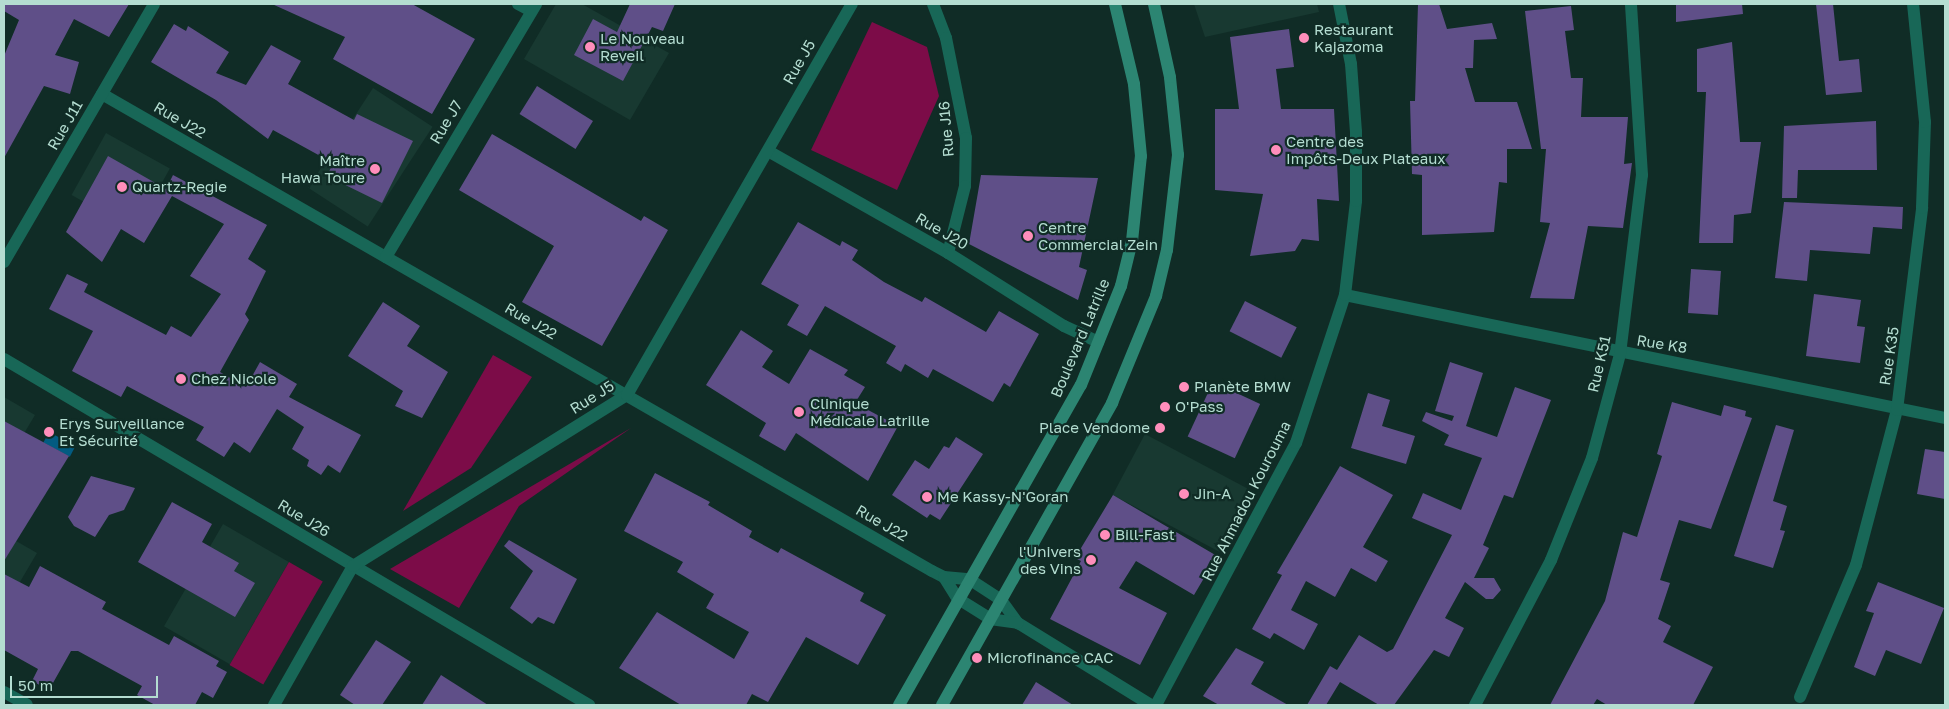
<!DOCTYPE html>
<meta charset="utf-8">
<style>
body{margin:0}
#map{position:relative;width:1949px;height:709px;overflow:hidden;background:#102c26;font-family:"Golos Text",sans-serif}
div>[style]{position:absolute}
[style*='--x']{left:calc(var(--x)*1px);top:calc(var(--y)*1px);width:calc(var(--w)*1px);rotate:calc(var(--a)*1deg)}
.built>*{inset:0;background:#183931;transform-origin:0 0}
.green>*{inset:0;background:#7c0c48;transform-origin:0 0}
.water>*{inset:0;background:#035b81;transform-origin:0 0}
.building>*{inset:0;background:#5f4f88;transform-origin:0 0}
.street>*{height:12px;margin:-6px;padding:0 6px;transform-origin:6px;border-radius:6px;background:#186757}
.secondary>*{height:12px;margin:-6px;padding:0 6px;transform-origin:6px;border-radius:6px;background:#2c8572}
.dots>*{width:14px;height:14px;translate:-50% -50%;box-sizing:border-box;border:2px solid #102c26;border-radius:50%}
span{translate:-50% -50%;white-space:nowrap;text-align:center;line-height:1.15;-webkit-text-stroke:4.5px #102c26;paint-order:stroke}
.poi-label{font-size:15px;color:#b4ddd1}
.left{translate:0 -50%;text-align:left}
.right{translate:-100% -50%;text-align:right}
.street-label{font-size:15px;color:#b4ddd1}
.frame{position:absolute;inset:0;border:5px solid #b4ddd1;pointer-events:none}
.scale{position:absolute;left:10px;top:676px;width:148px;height:22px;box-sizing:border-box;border:2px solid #b4ddd1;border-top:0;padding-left:6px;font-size:15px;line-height:18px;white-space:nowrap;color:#b4ddd1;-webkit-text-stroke:4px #102c26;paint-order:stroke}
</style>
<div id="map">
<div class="built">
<i style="clip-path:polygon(556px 4px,582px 4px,669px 53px,630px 120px,524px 59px)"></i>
<i style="clip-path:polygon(1194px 4px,1317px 4px,1319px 12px,1205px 37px)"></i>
<i style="left:373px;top:88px;width:71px;height:119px;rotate:33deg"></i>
<i style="left:106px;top:133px;width:73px;height:71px;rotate:29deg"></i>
<i style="clip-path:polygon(4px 397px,35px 415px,4px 467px)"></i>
<i style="left:1145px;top:434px;width:124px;height:69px;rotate:28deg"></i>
<i style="left:223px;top:524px;width:76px;height:118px;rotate:30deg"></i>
<i style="clip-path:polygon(4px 534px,37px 553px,4px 609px)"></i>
</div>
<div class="green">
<i style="clip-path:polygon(872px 22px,927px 47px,939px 96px,897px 190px,811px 150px)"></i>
<i style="clip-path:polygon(493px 355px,532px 377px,471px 468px,403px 511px)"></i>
<i style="clip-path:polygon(631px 428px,519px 506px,459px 608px,390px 569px)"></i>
<i style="left:289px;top:562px;width:39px;height:119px;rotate:30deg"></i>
</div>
<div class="water">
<i style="left:49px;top:432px;width:30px;height:12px;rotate:28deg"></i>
</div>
<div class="building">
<i style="clip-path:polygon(4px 4px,129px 4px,109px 37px,74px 19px,55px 55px,79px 62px,70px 94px,44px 86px,4px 158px,4px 56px,19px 20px,4px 11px)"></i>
<i style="clip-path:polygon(272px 4px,412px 4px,475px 39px,432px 114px,333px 59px,345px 37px)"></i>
<i style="clip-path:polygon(630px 4px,675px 4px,663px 31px,652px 27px,623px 81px,574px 55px,593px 19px,617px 32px)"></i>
<i style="clip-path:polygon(1418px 4px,1439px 4px,1447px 29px,1492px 23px,1497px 39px,1474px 40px,1473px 68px,1465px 68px,1475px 102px,1517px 102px,1532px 149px,1507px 149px,1507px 183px,1499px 182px,1494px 232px,1422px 235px,1422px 175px,1412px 174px,1410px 101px,1415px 101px)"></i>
<i style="clip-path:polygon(1676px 4px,1742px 4px,1743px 14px,1676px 22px)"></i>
<i style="clip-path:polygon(1816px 4px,1833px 4px,1839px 61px,1859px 59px,1862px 92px,1826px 95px)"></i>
<i style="clip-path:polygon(1571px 6px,1574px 30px,1565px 31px,1571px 78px,1583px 78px,1581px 117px,1628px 117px,1624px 164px,1632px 163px,1623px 228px,1588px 226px,1574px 299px,1530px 298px,1550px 223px,1540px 222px,1546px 149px,1541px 149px,1525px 11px)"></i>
<i style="clip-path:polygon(174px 24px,186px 31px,188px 26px,229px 52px,216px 73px,246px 85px,271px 45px,301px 61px,288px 84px,354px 120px,357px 114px,413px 141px,382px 203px,327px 176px,333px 163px,273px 130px,268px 139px,216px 100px,151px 62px)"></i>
<i style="clip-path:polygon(1289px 29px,1294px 67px,1276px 69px,1281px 109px,1334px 109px,1339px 201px,1317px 199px,1319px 241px,1302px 239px,1295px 251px,1250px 256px,1263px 194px,1215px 190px,1215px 109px,1239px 109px,1230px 37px)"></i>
<i style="clip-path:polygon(1732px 42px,1740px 142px,1761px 142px,1751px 213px,1734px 215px,1733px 243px,1699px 243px,1706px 92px,1697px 92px,1697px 49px)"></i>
<i style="left:537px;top:86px;width:66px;height:33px;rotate:32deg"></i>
<i style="clip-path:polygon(1876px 121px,1877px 170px,1798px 170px,1797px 198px,1782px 198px,1784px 126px)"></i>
<i style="clip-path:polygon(492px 134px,641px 221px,644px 216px,668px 230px,602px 346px,522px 302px,554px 246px,459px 190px)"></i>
<i style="clip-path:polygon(108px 156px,166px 189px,173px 175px,267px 225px,248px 259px,266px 271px,245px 314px,249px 320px,220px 372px,246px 387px,260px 362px,297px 384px,289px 397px,361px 435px,340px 473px,328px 465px,321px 475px,307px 466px,309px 460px,292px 449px,304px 427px,277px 409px,250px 453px,234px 442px,224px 457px,196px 440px,204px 427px,127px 386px,121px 397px,72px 371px,93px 331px,49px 309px,67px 274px,88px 284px,84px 292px,166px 335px,171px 326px,191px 337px,221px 294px,190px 276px,224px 224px,172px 196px,144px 243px,121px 229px,102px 262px,66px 232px)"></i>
<i style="clip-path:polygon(981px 175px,1098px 178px,1079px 267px,1087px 270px,1078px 300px,969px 244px)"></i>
<i style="clip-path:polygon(1784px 202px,1903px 207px,1902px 229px,1873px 227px,1870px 254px,1810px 250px,1807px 281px,1775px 278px)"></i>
<i style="clip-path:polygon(798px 222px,840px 246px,842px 241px,858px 250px,852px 260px,884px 282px,922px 302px,925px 297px,986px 332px,999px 311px,1039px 334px,1010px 387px,1004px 383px,993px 402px,933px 369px,928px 378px,905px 364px,901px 372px,886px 363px,896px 346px,825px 306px,807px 336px,787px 325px,799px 305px,761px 284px)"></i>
<i style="left:1691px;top:269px;width:30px;height:44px;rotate:4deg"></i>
<i style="clip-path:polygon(1814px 294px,1861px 300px,1857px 326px,1865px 327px,1860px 363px,1806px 356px)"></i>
<i style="left:1245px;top:301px;width:58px;height:34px;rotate:27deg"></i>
<i style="clip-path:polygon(383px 302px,420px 326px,407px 346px,448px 372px,422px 418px,395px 406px,403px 391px,348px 356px)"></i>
<i style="clip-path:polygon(741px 330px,773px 351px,762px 367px,789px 384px,810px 349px,848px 370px,844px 375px,865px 387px,855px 403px,898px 426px,868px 481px,796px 433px,785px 451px,759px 436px,766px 423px,706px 385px)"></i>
<i style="clip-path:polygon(1450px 362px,1483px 373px,1466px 426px,1497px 437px,1515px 387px,1551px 400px,1513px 498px,1504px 495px,1483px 545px,1489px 548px,1474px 578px,1494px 578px,1501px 590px,1493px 599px,1486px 599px,1465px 582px,1445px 618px,1464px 628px,1449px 657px,1434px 650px,1394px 705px,1379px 705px,1340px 682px,1326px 705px,1307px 705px,1330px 666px,1337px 670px,1359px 635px,1387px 652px,1393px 649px,1452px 535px,1412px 518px,1423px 493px,1461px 510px,1482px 458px,1444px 445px,1449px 435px,1422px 421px,1426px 412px,1452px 421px,1454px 416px,1435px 411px)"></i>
<i style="left:1213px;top:382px;width:52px;height:60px;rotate:25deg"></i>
<i style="clip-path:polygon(1368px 393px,1390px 400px,1382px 426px,1415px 436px,1406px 464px,1351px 448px)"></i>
<i style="clip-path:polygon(1672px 402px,1721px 416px,1724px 405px,1746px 411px,1745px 416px,1752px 418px,1711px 529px,1679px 520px,1660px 580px,1670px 583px,1658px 619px,1671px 626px,1663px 642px,1713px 667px,1693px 705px,1607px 705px,1597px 699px,1593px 705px,1550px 705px,1605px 601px,1623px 532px,1637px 537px,1662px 456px,1657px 454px)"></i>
<i style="clip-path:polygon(4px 421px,69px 456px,4px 561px)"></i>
<i style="clip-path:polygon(1776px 425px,1794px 430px,1773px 501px,1787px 506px,1780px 530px,1785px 531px,1773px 568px,1734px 556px)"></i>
<i style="clip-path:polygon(956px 437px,983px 454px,940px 520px,930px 514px,927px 518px,892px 495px,915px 460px,929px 469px,944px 446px,949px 448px)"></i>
<i style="clip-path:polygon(1925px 449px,1945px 452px,1945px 499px,1917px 494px)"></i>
<i style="clip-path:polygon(1340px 466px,1393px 495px,1363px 547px,1388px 561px,1376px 582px,1351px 568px,1335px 597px,1306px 581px,1291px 610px,1318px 624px,1304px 650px,1274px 633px,1270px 639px,1252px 629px,1282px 575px,1277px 573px)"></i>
<i style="clip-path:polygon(655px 473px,710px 502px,708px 505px,752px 531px,749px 537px,778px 553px,781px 548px,864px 593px,860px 601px,886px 615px,858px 665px,806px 637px,768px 702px,752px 694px,746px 705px,681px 705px,619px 668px,657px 612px,734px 659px,749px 632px,706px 608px,714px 594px,677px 572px,683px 562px,624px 531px)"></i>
<i style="clip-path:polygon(91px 476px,135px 488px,124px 510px,109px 515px,95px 537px,74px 526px,68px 517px)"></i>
<i style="clip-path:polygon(1113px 495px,1217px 556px,1194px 595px,1136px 561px,1119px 588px,1167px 613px,1140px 665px,1050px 619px,1081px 561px,1075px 558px)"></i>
<i style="clip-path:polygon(172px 502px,212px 524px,202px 542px,239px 563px,234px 571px,255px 583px,235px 617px,138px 562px)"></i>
<i style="clip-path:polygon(509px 540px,577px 579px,554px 624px,538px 617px,532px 624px,510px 608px,533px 571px,504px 546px)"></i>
<i style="clip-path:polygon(40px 566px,106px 602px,102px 609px,169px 645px,174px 636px,219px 661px,216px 666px,227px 672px,213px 698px,202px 692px,195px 705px,155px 705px,137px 695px,142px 686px,78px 651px,71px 651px,49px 690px,32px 681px,38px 669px,4px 650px,4px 574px,29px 587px)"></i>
<i style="clip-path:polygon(1878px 582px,1944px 608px,1921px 664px,1886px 650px,1875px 676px,1854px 667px,1874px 613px,1866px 611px)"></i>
<i style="clip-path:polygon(376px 640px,411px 662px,382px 705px,355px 705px,340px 695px)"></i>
<i style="clip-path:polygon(1236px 648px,1264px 662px,1251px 684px,1288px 705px,1219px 705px,1203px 696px)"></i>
<i style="clip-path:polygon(441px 675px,488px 705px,422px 705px)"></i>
<i style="clip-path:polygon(1036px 682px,1073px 705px,1022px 705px)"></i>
</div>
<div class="street">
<i style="--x:518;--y:4;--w:15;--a:28"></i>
<i style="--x:933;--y:4;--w:36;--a:69"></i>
<i style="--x:946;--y:38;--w:102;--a:78.7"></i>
<i style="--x:966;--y:138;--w:48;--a:91.2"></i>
<i style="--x:965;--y:186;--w:69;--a:104.2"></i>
<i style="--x:102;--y:94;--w:957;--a:29.89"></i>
<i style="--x:932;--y:571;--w:13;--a:27"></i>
<i style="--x:944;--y:577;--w:25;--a:5"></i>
<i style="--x:969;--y:579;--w:38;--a:33"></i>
<i style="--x:1001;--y:600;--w:29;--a:54"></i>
<i style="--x:1018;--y:623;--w:156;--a:31.7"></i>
<i style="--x:768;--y:151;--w:207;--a:29.5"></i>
<i style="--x:948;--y:253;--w:137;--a:32.2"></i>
<i style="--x:1064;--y:326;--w:38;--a:25"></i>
<i style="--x:386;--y:257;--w:294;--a:-59.3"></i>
<i style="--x:4;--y:262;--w:298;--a:-59.8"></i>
<i style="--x:1345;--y:295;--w:612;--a:11.59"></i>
<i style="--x:4;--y:359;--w:680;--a:30.6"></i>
<i style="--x:944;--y:577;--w:25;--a:58"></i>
<i style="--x:957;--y:598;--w:39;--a:32"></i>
<i style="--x:990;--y:619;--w:28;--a:8"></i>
<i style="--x:4;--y:692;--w:26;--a:29"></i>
<i style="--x:1800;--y:697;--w:143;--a:-67"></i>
<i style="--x:1856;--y:565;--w:160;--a:-75.2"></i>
<i style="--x:1897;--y:410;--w:204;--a:-82.9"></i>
<i style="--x:1922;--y:208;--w:86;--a:-88"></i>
<i style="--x:1925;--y:122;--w:119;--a:-95.8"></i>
<i style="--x:274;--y:705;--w:160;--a:-60.4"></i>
<i style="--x:353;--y:566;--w:323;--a:-32"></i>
<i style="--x:627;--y:395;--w:451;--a:-60.1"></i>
<i style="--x:1156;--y:705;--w:297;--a:-61.9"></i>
<i style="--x:1296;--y:443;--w:156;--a:-71.7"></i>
<i style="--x:1345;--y:295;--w:95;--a:-83.3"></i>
<i style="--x:1356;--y:201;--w:69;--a:-90"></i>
<i style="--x:1356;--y:132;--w:68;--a:-94.2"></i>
<i style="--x:1351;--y:64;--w:61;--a:-101.3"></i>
<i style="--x:1475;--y:705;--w:164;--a:-62.3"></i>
<i style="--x:1551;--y:560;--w:110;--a:-68.1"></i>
<i style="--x:1592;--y:458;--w:108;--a:-74.9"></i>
<i style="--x:1620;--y:354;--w:180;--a:-83"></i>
<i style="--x:1642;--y:175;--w:171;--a:-93.7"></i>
</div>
<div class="secondary">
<i style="--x:899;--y:705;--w:368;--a:-60.4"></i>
<i style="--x:1081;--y:385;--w:107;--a:-68"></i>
<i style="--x:1121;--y:286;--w:46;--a:-76.3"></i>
<i style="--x:1132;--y:241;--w:85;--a:-84"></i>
<i style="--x:1141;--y:156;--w:72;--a:-95.6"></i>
<i style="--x:1134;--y:84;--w:82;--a:-103.4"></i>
<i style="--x:942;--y:705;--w:347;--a:-60.6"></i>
<i style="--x:1112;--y:403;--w:116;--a:-67.6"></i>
<i style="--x:1156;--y:296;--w:47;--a:-76.6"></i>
<i style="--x:1167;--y:250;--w:96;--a:-83.4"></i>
<i style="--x:1178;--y:155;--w:78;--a:-95.9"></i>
<i style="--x:1170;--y:77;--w:75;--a:-102.4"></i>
</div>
<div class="dots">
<i style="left:1304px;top:38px;background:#ff8ebb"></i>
<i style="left:590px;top:47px;background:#ff8ebb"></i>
<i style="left:1276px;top:150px;background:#ff8ebb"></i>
<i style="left:375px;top:169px;background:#ff8ebb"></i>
<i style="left:122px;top:187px;background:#ff8ebb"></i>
<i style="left:1028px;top:236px;background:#ff8ebb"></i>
<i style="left:181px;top:379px;background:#ff8ebb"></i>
<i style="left:1184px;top:387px;background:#ff8ebb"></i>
<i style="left:1165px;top:407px;background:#ff8ebb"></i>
<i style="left:799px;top:412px;background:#ff8ebb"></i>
<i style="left:1160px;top:428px;background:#ff8ebb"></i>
<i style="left:49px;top:432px;background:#ff8ebb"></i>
<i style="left:1184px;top:494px;background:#ff8ebb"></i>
<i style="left:927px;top:497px;background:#ff8ebb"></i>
<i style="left:1105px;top:535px;background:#ff8ebb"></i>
<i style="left:1091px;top:560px;background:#ff8ebb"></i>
<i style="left:977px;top:658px;background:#ff8ebb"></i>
</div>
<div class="poi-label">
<span class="left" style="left:1314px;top:38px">Restaurant<br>Kajazoma</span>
<span class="left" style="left:600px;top:47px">Le Nouveau<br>Reveil</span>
<span class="left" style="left:1286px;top:150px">Centre des<br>Impôts-Deux Plateaux</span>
<span class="right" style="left:365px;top:169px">Maître<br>Hawa Toure</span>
<span class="left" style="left:132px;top:187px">Quartz-Regie</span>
<span class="left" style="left:1038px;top:236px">Centre<br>Commercial Zein</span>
<span class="left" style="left:191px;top:379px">Chez Nicole</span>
<span class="left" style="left:1194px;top:387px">Planète BMW</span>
<span class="left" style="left:810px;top:412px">Clinique<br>Médicale Latrille</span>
<span class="left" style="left:1175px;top:407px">O'Pass</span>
<span class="left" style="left:59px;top:432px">Erys Surveillance<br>Et Sécurité</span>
<span class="right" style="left:1150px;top:428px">Place Vendome</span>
<span class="left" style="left:1194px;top:494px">Jin-A</span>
<span class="left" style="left:937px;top:497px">Me Kassy-N'Goran</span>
<span class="left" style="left:1115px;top:535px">Bill-Fast</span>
<span class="right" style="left:1081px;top:560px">l'Univers<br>des Vins</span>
<span class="left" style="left:987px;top:658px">Microfinance CAC</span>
</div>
<div class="street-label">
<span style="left:799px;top:62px;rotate:-60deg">Rue J5</span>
<span style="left:180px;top:120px;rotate:30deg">Rue J22</span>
<span style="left:446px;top:122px;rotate:-59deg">Rue J7</span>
<span style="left:65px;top:125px;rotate:-60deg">Rue J11</span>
<span style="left:946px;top:129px;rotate:-95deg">Rue J16</span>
<span style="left:942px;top:231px;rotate:30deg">Rue J20</span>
<span style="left:531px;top:321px;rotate:30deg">Rue J22</span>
<span style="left:1080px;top:338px;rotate:-67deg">Boulevard Latrille</span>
<span style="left:1662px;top:344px;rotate:9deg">Rue K8</span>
<span style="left:1889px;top:356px;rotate:-81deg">Rue K35</span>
<span style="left:1599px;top:364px;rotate:-77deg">Rue K51</span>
<span style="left:592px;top:397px;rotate:-32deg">Rue J5</span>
<span style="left:1246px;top:501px;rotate:-63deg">Rue Ahmadou Kourouma</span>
<span style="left:304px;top:518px;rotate:31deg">Rue J26</span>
<span style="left:882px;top:523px;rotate:30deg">Rue J22</span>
</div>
<div class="frame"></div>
<div class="scale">50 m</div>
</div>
